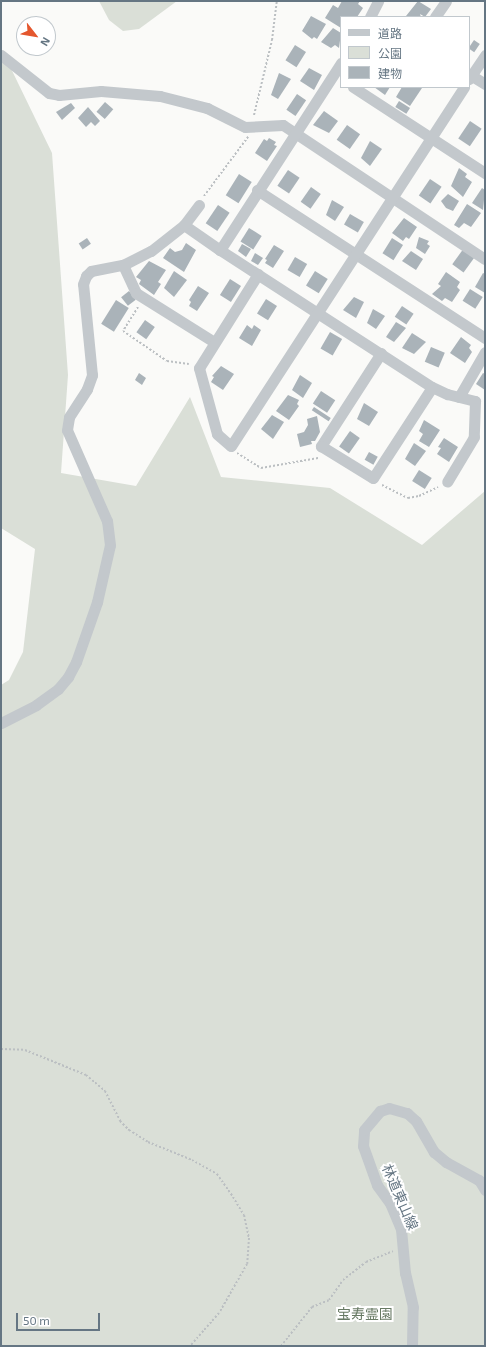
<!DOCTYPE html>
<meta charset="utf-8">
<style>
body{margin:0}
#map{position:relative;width:486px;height:1347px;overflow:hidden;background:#fafaf8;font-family:"Exo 2","Noto Sans JP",sans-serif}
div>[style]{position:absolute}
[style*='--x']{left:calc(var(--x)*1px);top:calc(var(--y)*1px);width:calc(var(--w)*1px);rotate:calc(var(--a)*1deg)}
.green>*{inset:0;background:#dadfd7}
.building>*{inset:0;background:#aab3b9;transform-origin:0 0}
.path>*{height:2px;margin-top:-1px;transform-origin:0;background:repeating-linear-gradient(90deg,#bbbfc2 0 2px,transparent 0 4px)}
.street>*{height:11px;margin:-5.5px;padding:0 5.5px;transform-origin:5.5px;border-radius:5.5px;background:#c3c8cc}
span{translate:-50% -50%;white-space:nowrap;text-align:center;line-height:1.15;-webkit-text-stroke:4px #fff;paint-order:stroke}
.street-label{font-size:14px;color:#657683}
.park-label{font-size:14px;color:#687a64}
.frame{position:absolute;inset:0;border:2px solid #657683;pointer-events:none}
.legend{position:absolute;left:340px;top:16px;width:130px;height:72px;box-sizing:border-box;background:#fff;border:1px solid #c1c8cd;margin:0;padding:5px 7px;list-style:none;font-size:12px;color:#657683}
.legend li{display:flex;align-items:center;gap:8px;height:20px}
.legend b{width:20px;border:1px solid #c1c8cd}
.north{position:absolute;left:16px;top:16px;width:40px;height:40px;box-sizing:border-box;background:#fff;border:1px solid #c1c8cd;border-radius:50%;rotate:121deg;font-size:11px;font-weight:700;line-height:16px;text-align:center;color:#657683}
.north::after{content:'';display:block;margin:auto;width:14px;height:18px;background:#e4572e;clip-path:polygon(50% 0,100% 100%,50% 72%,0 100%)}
.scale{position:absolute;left:16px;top:1313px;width:84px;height:18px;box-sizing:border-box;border:2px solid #657683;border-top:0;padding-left:5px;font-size:12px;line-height:14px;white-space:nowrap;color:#657683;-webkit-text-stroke:3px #fff;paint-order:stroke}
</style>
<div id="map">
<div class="green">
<i style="clip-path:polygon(99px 1px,177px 1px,139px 29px,123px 31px,109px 20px)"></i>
<i style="clip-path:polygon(1px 48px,52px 153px,68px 375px,61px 473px,136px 486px,190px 397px,221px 477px,330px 488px,422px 545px,485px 491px,485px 1346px,1px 1346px,1px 685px,9px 680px,23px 652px,35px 549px,1px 528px)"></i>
</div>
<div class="building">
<i style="clip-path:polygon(342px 1px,360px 1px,358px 4px,363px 8px,357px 17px,341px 17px,341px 28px,325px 18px,333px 5px,338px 8px)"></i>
<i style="clip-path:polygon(418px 1px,431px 9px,425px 17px,420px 14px,421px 17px,406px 16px)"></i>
<i style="clip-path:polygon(311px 16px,326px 24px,317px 39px,314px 37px,312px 39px,302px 31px)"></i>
<i style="clip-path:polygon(333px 28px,341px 33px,339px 48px,335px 45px,331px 48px,321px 42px)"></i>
<i style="left:474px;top:40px;width:7px;height:10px;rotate:34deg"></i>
<i style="left:295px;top:45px;width:13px;height:18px;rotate:32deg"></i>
<i style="clip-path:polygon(309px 68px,322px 75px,314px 90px,300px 81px)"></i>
<i style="clip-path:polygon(279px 73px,291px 79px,278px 99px,271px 95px)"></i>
<i style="clip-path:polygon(374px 87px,390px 87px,385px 95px)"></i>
<i style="clip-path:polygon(402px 87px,422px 88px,410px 106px,396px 97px)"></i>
<i style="left:297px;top:94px;width:11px;height:19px;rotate:34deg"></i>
<i style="left:399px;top:101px;width:13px;height:7px;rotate:32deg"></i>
<i style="left:105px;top:102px;width:11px;height:13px;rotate:41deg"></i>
<i style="clip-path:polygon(71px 103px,75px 108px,62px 120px,56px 112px)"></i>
<i style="clip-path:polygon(88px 107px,100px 121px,95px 126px,91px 122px,86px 127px,78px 118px)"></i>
<i style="clip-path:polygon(324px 111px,338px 121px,329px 133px,313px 125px)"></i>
<i style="left:470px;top:121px;width:14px;height:21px;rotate:34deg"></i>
<i style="left:347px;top:125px;width:16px;height:18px;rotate:35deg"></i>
<i style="clip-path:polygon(269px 138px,276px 142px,274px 145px,277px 146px,267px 161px,255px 153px,264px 139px,267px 141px)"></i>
<i style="clip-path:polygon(370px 141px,382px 149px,370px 166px,361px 158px)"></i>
<i style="clip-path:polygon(459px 168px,467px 174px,465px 177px,472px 182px,463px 197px,451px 186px)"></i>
<i style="left:288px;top:170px;width:14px;height:19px;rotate:34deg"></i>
<i style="left:239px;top:174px;width:15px;height:25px;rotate:32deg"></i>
<i style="left:430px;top:179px;width:14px;height:20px;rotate:34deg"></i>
<i style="left:311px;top:187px;width:12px;height:18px;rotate:35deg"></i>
<i style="clip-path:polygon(482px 188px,485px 190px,483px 210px,472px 203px)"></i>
<i style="clip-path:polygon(448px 194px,459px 201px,453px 211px,446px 208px,441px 201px)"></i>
<i style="clip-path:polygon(332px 200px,344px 207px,335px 221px,326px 215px)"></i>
<i style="clip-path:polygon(467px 204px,481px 213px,471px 227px,464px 223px,459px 228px,454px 225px)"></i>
<i style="left:218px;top:205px;width:14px;height:22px;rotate:34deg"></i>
<i style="left:350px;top:214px;width:16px;height:12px;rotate:30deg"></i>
<i style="clip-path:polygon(404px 218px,417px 227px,409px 239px,406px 237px,403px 241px,392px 233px)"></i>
<i style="left:249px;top:228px;width:15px;height:16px;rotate:32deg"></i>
<i style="clip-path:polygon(419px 237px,429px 241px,427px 244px,430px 246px,425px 254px,416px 248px)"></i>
<i style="left:87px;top:238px;width:7px;height:10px;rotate:56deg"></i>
<i style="left:392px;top:238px;width:13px;height:18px;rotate:32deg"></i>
<i style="clip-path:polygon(186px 243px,196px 250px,184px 272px,163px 258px,170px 248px,175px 252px,182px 250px)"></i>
<i style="clip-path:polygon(242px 244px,251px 249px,246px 257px,238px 251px)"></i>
<i style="clip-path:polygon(274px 245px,284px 251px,273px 268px,265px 263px,267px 260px,265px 259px)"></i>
<i style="left:464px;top:248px;width:14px;height:20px;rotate:36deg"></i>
<i style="clip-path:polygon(411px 251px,423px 259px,416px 270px,402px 261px)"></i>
<i style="clip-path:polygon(255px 253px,263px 258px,258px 265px,251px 261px)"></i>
<i style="left:295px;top:257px;width:14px;height:15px;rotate:30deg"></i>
<i style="clip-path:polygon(149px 261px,166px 270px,158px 282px,161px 284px,154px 295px,139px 284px,141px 280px,136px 277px)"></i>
<i style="clip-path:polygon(174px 271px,187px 280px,174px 297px,164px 288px)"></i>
<i style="left:315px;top:271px;width:15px;height:17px;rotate:32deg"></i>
<i style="clip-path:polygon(446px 272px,460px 282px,457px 287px,460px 290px,452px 302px,445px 298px,442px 301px,432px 294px,441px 286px,438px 284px)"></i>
<i style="clip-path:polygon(483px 273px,485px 274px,485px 293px,475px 287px)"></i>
<i style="left:230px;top:279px;width:13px;height:19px;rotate:32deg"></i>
<i style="clip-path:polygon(198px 286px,209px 293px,197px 311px,189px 306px,191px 302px,189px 300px)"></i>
<i style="left:470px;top:289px;width:15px;height:14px;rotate:32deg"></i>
<i style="left:129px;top:291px;width:11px;height:10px;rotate:52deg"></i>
<i style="clip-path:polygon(354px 297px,364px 302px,356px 318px,343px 310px)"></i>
<i style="left:266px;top:299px;width:13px;height:17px;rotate:32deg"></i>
<i style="left:116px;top:300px;width:15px;height:28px;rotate:32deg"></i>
<i style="left:402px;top:306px;width:14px;height:13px;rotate:34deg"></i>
<i style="clip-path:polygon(373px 309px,385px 316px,376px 329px,367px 323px)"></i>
<i style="left:145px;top:320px;width:12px;height:15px;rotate:35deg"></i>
<i style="clip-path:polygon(396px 322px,406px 328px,394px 342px,386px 337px)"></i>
<i style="clip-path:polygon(247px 325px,252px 329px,254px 325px,261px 330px,252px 346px,239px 338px)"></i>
<i style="left:330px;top:332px;width:14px;height:19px;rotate:30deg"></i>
<i style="clip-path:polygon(412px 333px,426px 342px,414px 354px,402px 348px)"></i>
<i style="clip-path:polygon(461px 337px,471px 345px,469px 348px,472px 352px,465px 363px,450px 353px)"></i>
<i style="left:431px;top:347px;width:15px;height:16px;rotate:23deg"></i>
<i style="clip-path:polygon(221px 366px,234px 374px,223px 390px,211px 382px,214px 377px,212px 376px)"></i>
<i style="clip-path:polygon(139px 373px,146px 378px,142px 385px,135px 380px)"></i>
<i style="clip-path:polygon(483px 373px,485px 374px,485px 390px,476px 384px)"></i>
<i style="clip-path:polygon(300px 375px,312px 383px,303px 398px,292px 390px)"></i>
<i style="left:321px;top:391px;width:17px;height:15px;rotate:33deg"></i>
<i style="clip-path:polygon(288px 395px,299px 400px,297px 404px,299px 406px,289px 420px,276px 411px)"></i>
<i style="clip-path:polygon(364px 403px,378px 412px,369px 426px,357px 419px)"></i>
<i style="left:314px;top:407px;width:20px;height:4px;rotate:33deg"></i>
<i style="clip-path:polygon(272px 415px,284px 422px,273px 439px,261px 429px)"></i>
<i style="clip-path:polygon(317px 416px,320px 432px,315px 441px,311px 441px,312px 444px,300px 447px,297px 434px,304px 432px,308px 425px,307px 419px)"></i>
<i style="clip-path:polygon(424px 420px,440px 430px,429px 447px,419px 441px,423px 434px,419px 431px)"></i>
<i style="left:350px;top:431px;width:12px;height:19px;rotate:35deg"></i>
<i style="clip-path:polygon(444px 438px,458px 447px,449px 462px,437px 454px,441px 448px,438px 447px)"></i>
<i style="clip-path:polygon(414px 443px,426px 451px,415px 466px,405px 459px)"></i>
<i style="left:369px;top:452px;width:10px;height:9px;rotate:29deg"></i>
<i style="left:419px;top:470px;width:15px;height:13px;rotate:32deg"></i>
</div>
<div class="path">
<i style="--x:254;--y:115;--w:77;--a:-76.5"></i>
<i style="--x:272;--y:40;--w:39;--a:-83"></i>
<i style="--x:204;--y:196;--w:74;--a:-53.3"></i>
<i style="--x:138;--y:307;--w:28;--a:122"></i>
<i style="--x:123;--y:331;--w:53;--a:34.3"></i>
<i style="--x:167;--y:361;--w:22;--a:8"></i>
<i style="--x:237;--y:453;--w:28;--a:32"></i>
<i style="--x:261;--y:468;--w:58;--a:-10"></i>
<i style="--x:382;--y:485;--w:29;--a:27"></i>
<i style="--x:408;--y:498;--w:11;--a:-10"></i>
<i style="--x:419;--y:496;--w:21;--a:-25"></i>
<i style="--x:1;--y:1049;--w:24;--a:2"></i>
<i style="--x:25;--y:1050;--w:66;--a:22.3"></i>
<i style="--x:86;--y:1075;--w:25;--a:40"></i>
<i style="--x:105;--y:1091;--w:34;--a:63"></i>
<i style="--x:120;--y:1121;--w:13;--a:45"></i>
<i style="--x:129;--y:1130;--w:22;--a:32"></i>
<i style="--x:148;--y:1142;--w:48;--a:22.2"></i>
<i style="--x:192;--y:1160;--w:29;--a:29"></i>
<i style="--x:217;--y:1174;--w:28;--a:55"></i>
<i style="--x:233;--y:1197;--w:21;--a:59"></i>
<i style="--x:244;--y:1215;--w:24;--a:78"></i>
<i style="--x:249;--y:1238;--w:26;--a:94"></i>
<i style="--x:247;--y:1264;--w:56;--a:119.7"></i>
<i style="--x:219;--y:1313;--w:44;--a:131.3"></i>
<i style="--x:281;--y:1346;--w:50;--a:-51.5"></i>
<i style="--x:312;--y:1307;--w:18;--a:-22"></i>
<i style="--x:329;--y:1300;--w:24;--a:-55"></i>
<i style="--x:343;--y:1280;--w:29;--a:-38"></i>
<i style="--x:366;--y:1262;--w:29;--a:-22"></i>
</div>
<div class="street">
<i style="--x:370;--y:17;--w:18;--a:-63"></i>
<i style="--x:435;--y:17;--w:19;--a:-55"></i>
<i style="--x:1;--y:55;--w:61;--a:38.4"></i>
<i style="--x:49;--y:93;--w:10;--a:11"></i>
<i style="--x:59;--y:95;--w:42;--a:-5.4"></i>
<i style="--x:101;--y:91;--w:59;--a:4.8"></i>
<i style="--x:160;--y:96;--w:49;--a:14.3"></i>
<i style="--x:207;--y:108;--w:42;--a:26.6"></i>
<i style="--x:245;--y:127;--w:38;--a:-3"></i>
<i style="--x:283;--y:125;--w:242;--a:33.6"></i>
<i style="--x:341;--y:63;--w:223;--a:122.9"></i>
<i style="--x:220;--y:250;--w:252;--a:32.9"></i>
<i style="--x:432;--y:387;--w:17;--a:25"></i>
<i style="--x:447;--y:394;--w:29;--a:14"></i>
<i style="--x:475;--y:401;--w:36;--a:92"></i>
<i style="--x:474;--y:437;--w:52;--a:121"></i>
<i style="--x:469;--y:74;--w:19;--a:32"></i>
<i style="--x:469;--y:79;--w:29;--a:-56"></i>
<i style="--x:353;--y:87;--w:158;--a:33.1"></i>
<i style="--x:257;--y:190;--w:272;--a:33"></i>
<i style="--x:184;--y:225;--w:44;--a:34.8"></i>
<i style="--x:123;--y:265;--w:31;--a:65"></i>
<i style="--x:136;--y:293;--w:92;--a:32.1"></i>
<i style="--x:258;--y:274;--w:111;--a:122.1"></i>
<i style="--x:199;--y:368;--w:68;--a:74.7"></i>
<i style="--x:217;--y:434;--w:18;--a:41"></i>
<i style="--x:231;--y:446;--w:428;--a:-57"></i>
<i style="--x:381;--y:353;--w:111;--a:122.8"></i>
<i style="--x:321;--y:446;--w:61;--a:31.6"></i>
<i style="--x:373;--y:478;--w:108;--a:-57"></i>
<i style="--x:459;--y:397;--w:52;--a:-60"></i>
<i style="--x:1;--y:723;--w:39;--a:-27"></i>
<i style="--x:36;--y:705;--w:27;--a:-36"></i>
<i style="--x:58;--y:689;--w:16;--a:-50"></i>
<i style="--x:68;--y:677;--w:17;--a:-62"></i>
<i style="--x:76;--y:662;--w:64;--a:-70.7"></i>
<i style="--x:97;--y:602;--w:58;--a:-77.2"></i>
<i style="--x:110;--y:545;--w:24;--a:-97"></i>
<i style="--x:107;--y:521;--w:99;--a:-113.7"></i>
<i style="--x:67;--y:430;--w:13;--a:-81"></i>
<i style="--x:69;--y:417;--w:33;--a:-57"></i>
<i style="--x:87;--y:389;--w:15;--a:-70"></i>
<i style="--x:92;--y:375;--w:91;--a:-95.6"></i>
<i style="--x:83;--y:284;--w:9;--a:-69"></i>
<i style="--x:86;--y:276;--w:7;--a:-45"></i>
<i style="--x:91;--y:271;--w:33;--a:-11"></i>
<i style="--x:123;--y:265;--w:31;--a:-27"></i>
<i style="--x:151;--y:251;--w:42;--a:-38.2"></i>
<i style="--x:184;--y:225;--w:25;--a:-53"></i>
<i style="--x:412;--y:1346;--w:39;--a:-89"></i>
<i style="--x:413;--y:1307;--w:35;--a:-103"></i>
<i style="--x:405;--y:1273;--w:44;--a:-95.2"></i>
<i style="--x:401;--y:1229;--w:28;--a:-113"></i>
<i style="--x:390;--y:1203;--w:22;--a:-126"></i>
<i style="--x:377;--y:1185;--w:41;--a:-109.7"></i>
<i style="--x:363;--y:1146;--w:16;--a:-86"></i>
<i style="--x:364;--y:1130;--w:25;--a:-50"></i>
<i style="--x:380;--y:1111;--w:9;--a:-18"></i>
<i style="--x:389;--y:1108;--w:19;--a:16"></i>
<i style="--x:407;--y:1113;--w:12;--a:42"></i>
<i style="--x:416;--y:1121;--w:36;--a:60"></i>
<i style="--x:434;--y:1152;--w:16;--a:40"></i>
<i style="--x:446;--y:1162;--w:38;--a:29"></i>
<i style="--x:479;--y:1180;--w:12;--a:59"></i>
</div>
<div class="street-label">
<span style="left:400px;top:1197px;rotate:67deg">林道東山線</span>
</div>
<div class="park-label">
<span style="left:365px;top:1314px">宝寿霊園</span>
</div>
<div class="frame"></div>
<ul class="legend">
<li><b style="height:5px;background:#c3c8cc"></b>道路</li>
<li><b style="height:11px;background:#dadfd7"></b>公園</li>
<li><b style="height:11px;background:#aab3b9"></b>建物</li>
</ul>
<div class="north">N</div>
<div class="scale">50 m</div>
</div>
